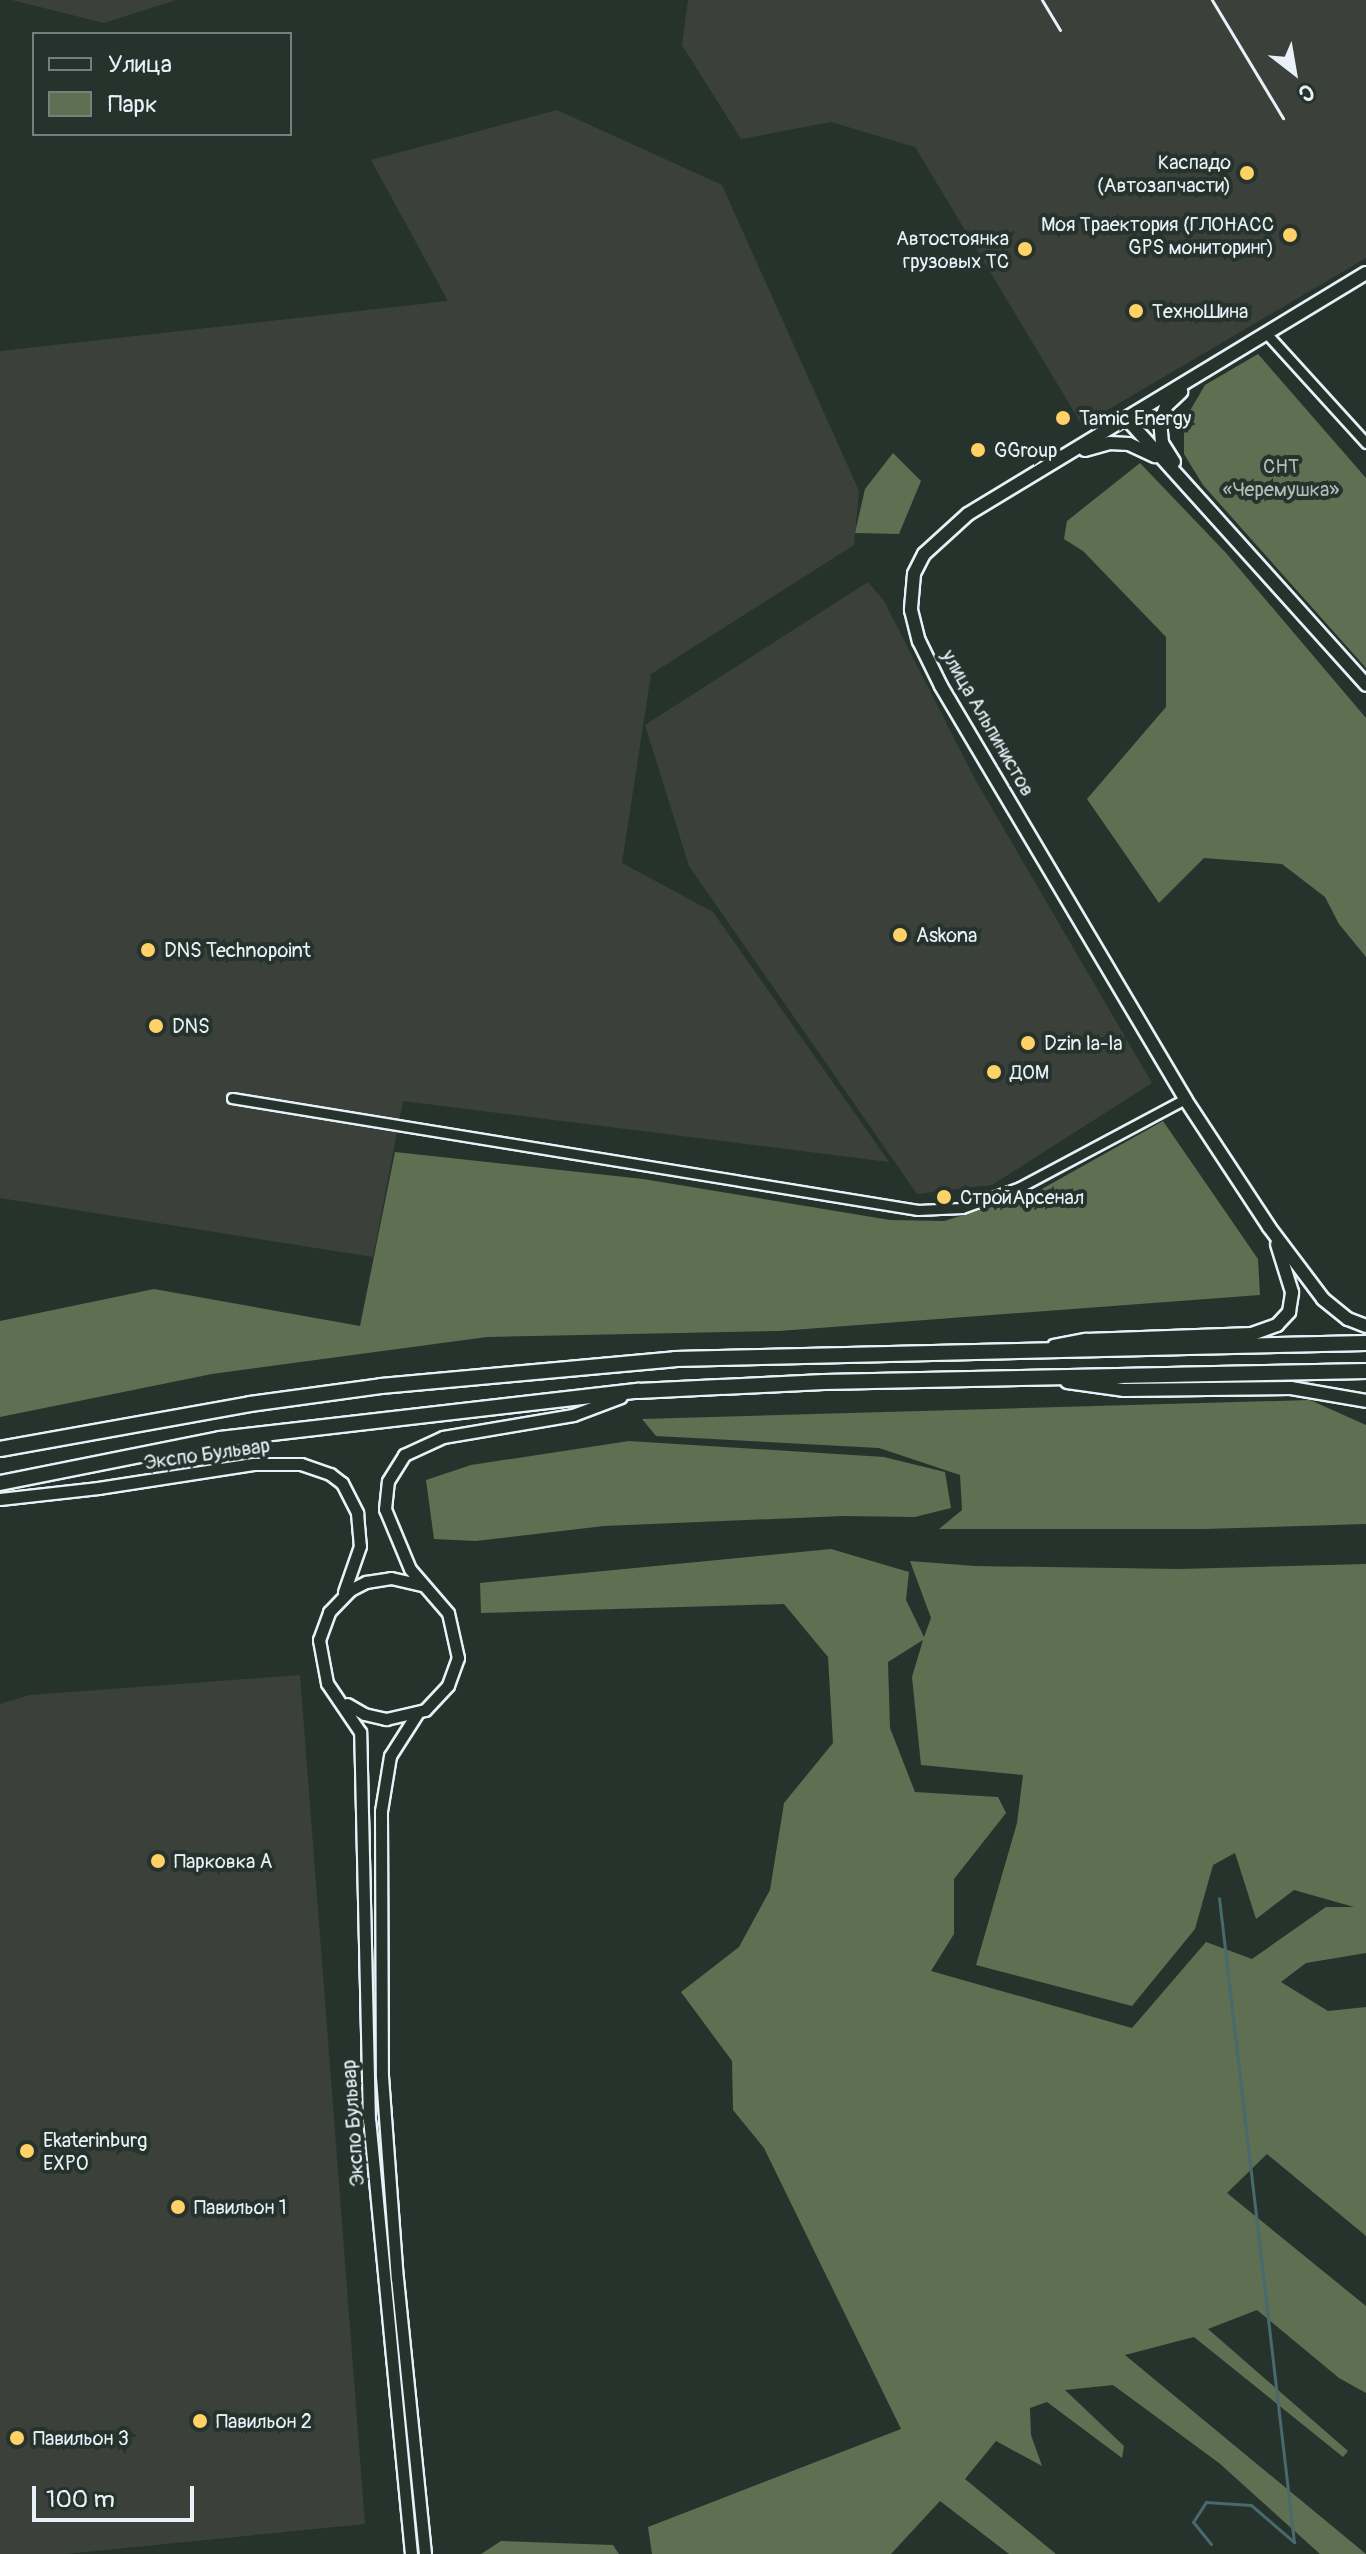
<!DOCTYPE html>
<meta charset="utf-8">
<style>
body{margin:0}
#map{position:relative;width:1366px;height:2554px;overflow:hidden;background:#26332d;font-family:Pangolin,sans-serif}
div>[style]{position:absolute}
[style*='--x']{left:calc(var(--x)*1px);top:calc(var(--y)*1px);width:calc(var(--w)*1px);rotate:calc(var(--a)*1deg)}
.built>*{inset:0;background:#3b403a}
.green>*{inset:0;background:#5f6f51}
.stream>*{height:3px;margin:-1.5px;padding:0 1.5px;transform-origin:1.5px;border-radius:1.5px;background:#486a6e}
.roads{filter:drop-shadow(2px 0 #e8f1f8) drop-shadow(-2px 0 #e8f1f8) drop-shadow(0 2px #e8f1f8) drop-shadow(0 -2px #e8f1f8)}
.minor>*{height:9px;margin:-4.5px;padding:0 4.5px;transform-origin:4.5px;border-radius:4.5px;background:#26332d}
.tertiary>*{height:11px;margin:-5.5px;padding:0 5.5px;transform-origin:5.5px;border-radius:5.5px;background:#26332d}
.secondary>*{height:12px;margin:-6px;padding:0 6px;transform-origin:6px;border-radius:6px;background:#26332d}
.primary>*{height:14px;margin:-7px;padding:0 7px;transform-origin:7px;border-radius:7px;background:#26332d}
.rail>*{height:3px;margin:-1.5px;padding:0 1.5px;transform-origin:1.5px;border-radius:1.5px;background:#e8f1f8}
.dots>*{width:22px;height:22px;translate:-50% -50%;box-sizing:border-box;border:4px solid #26332d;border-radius:50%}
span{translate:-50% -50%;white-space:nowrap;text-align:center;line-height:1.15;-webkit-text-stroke:8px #26332d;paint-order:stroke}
.poi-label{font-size:20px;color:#e8f1f8}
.right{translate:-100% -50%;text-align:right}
.left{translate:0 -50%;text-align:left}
.park-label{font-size:20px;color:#b1bdb5}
.street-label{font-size:20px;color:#e8f1f8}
.legend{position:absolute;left:32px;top:32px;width:260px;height:104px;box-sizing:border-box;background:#26332d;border:2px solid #747f7e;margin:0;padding:10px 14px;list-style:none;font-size:24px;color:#e8f1f8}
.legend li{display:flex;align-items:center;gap:16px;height:40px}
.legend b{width:40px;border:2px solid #747f7e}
.north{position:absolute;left:1254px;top:32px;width:80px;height:80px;-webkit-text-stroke:6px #26332d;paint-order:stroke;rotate:149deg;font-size:22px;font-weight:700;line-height:32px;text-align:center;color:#e8f1f8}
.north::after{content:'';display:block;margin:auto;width:28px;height:36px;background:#e8f1f8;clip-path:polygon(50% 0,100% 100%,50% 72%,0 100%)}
.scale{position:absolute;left:32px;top:2486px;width:162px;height:36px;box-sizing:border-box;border:4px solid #e8f1f8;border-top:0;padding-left:10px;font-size:24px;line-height:28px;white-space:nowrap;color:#e8f1f8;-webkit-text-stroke:6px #26332d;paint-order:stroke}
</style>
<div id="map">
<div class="built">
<i style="clip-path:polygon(12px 0,176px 0,104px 23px)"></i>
<i style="clip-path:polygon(688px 0,1366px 0,1366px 258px,1082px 425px,915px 147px,831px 122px,741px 139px,682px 45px)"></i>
<i style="clip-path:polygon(557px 110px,722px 185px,859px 491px,854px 545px,651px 674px,622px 863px,713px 912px,889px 1162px,403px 1101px,373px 1257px,0 1198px,0 351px,448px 301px,371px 160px)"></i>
<i style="clip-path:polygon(868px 582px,884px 601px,976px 781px,1152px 1083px,992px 1185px,917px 1194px,689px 866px,645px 725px)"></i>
<i style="clip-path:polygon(300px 1675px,365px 2524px,65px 2554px,0 2554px,0 1704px,30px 1695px)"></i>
</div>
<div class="green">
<i style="clip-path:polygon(1258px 354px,1366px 478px,1366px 668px,1203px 485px,1184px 454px,1184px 421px,1205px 385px)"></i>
<i style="clip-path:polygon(893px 453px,921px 481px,899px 534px,855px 533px,865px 489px)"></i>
<i style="clip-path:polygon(1140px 463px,1226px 553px,1366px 718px,1366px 957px,1339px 924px,1325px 897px,1282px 864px,1204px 858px,1159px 903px,1087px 799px,1166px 707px,1166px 637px,1083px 551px,1064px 539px,1067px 521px)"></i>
<i style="clip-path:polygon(1163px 1121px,1258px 1259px,1260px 1295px,779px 1331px,487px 1337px,212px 1374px,0 1417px,0 1321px,154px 1289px,360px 1326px,395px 1152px,643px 1179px,890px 1220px,944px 1221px,1033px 1194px)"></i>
<i style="clip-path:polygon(1310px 1400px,1366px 1425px,1366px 1524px,1204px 1529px,939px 1529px,962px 1510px,960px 1475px,879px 1448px,656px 1436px,642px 1419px)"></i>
<i style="clip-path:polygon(629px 1441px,884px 1457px,945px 1472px,951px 1508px,915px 1517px,843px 1516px,604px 1526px,476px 1541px,434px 1539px,426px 1480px,471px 1465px)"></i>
<i style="clip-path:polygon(evenodd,831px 1549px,909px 1572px,906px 1600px,924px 1637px,931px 1618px,910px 1561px,975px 1566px,1180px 1569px,1366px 1564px,1366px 1953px,1306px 1963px,1281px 1982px,1328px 2011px,1366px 2007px,1366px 2236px,1267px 2154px,1227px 2193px,1366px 2306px,1366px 2393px,1339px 2378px,1257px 2310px,1208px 2329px,1348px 2451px,1343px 2457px,1194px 2337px,1125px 2355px,1366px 2554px,1320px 2554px,1219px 2463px,1113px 2385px,1065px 2390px,1124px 2446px,1122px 2458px,1047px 2402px,1030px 2408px,1031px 2435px,1042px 2466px,996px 2441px,965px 2479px,1056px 2554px,1009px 2554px,940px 2501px,891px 2554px,652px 2554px,648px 2527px,901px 2429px,764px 2148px,733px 2110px,732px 2061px,681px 1992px,739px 1947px,770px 1890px,784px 1803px,833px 1743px,828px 1657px,784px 1604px,481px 1613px,480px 1583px,831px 1549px,923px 1640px,912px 1677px,921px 1765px,1023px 1775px,1017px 1823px,976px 1965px,1132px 2006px,1195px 1929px,1213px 1865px,1235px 1853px,1256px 1919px,1294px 1890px,1354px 1907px,1326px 1907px,1252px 1959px,1206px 1942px,1132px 2028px,931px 1971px,954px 1934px,954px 1879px,1006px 1813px,998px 1797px,915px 1792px,890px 1728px,888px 1662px,923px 1640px)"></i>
<i style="clip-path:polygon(501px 2541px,613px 2545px,619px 2554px,481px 2554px)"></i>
</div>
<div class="stream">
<i style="--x:1211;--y:2544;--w:28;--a:-129"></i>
<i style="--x:1193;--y:2522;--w:24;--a:-57"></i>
<i style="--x:1206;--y:2502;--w:45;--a:3.8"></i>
<i style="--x:1251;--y:2505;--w:57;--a:40.7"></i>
<i style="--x:1294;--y:2542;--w:648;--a:-96.64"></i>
</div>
<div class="roads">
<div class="minor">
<i style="--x:1266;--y:333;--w:149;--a:47.7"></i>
<i style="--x:232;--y:1098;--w:695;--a:9.27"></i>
<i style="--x:918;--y:1210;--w:44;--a:-2.6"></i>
<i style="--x:962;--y:1208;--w:62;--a:-19.9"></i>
<i style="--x:1020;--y:1187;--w:187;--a:-28.1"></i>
</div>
<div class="tertiary">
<i style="--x:0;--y:1499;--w:99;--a:-6.4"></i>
<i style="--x:98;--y:1488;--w:157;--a:-8.8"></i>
<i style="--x:253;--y:1464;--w:48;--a:0"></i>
<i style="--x:301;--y:1464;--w:31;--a:19"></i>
<i style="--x:330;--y:1474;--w:15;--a:37"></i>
<i style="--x:342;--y:1483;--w:34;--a:63"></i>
<i style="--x:357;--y:1513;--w:33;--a:85"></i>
<i style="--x:360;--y:1546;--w:49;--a:109.2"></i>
<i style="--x:347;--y:1704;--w:20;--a:30"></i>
<i style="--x:364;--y:1714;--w:23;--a:13"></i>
<i style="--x:386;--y:1719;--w:40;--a:-13"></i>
<i style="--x:425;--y:1710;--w:34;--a:-47"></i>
<i style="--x:448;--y:1685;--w:29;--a:-70"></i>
<i style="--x:458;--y:1658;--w:46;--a:-102.5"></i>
<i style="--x:448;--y:1613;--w:58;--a:-130.8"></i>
<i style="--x:410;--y:1569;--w:65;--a:-112.6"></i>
<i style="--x:385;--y:1509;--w:28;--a:-84"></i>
<i style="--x:388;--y:1481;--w:31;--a:-58"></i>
<i style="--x:404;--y:1455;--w:43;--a:-24.8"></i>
<i style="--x:443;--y:1437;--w:132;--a:-9.6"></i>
<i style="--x:573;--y:1415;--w:51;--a:-20.6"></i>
<i style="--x:418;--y:1712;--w:52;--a:122.5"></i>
<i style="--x:390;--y:1756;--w:56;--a:99.3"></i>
<i style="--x:381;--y:1811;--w:265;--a:89.8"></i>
<i style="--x:382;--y:2076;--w:203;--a:85.8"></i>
<i style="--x:397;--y:2278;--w:277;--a:84.2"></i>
<i style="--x:411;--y:2554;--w:435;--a:-95.5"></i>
<i style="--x:369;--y:2121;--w:389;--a:-91.3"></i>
<i style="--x:360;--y:1732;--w:59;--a:-124"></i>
<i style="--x:327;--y:1683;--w:44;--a:-100.5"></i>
<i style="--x:319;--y:1640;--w:30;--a:-70"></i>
<i style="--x:329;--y:1612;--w:30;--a:-46"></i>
<i style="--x:350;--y:1590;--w:18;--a:-27"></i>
<i style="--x:366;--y:1582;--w:25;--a:-9"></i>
<i style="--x:391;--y:1578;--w:32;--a:13"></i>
</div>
<div class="secondary">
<i style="--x:1366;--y:273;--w:465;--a:148.8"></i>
<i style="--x:968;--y:514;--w:59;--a:137.7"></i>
<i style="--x:924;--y:554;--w:22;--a:117"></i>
<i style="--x:914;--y:574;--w:36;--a:95"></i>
<i style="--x:911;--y:610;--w:32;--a:76"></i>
<i style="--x:919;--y:641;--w:50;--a:63.9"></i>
<i style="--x:941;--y:686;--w:480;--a:59.4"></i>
<i style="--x:1185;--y:1099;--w:153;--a:56.7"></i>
<i style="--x:1269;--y:1227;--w:90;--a:53.1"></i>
<i style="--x:1323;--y:1299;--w:32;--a:39"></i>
<i style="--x:1348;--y:1319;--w:19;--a:21"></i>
<i style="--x:1126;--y:418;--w:359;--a:48"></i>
<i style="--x:1085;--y:450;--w:25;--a:-16"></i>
<i style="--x:1109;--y:443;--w:20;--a:3"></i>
<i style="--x:1129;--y:444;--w:29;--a:25"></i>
<i style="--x:1174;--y:462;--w:22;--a:-122"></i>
<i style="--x:1162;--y:443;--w:21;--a:-95"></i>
<i style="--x:1160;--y:422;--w:17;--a:-69"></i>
<i style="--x:1166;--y:406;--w:21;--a:-43"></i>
<i style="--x:1054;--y:1346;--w:33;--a:-11"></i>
<i style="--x:1086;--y:1340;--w:166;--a:-2.1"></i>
<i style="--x:1252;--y:1334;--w:27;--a:-20"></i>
<i style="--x:1277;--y:1325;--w:18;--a:-47"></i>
<i style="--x:1289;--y:1312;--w:20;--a:-81"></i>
<i style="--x:1292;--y:1292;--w:50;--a:-107.4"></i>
<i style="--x:1067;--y:1382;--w:58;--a:8"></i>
<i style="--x:1124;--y:1390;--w:167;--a:-0.7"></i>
<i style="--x:1291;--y:1388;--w:76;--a:9.8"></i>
</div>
<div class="primary">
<i style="--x:0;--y:1449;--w:254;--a:-10.2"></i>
<i style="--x:250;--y:1404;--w:132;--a:-7.8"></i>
<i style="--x:381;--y:1386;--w:295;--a:-5.2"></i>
<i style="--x:675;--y:1359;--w:691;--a:-1.33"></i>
<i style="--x:0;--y:1483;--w:224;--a:-11.3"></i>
<i style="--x:220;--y:1439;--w:421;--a:-6.6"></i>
<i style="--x:638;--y:1391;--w:186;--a:-2.8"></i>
<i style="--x:824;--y:1382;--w:542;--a:-1.16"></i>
</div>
</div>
<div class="rail">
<i style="--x:1042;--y:0;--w:35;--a:59"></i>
<i style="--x:1212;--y:0;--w:138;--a:59"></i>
</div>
<div class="dots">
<i style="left:1247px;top:173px;background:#ffd166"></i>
<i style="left:1290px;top:235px;background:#ffd166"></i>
<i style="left:1025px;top:249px;background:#ffd166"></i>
<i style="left:1136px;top:311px;background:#ffd166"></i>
<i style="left:1063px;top:418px;background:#ffd166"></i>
<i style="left:978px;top:450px;background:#ffd166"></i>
<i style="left:900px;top:935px;background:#ffd166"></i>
<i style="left:148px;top:950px;background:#ffd166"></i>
<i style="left:156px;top:1026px;background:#ffd166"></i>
<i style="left:1028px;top:1043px;background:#ffd166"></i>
<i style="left:994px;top:1072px;background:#ffd166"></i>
<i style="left:944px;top:1197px;background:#ffd166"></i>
<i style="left:158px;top:1861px;background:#ffd166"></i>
<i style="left:27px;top:2151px;background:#ffd166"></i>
<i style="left:178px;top:2207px;background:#ffd166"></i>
<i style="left:200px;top:2421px;background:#ffd166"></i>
<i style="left:17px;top:2438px;background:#ffd166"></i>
</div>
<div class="poi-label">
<span class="right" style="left:1231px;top:174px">Каспадо<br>(Автозапчасти)</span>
<span class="right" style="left:1274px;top:236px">Моя Траектория (ГЛОНАСС<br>GPS мониторинг)</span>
<span class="right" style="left:1009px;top:250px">Автостоянка<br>грузовых ТС</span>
<span class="left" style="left:1152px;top:311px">ТехноШина</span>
<span class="left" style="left:1079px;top:418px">Tamic Energy</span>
<span class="left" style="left:994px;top:450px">GGroup</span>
<span class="left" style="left:916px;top:935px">Askona</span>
<span class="left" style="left:164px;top:950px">DNS Technopoint</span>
<span class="left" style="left:172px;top:1026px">DNS</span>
<span class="left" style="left:1044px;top:1043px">Dzin la-la</span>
<span class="left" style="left:1010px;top:1072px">ДОМ</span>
<span class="left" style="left:960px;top:1197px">СтройАрсенал</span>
<span class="left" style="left:174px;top:1861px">Парковка A</span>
<span class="left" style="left:43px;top:2152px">Ekaterinburg<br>EXPO</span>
<span class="left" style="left:194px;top:2207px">Павильон 1</span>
<span class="left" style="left:216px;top:2421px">Павильон 2</span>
<span class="left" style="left:33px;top:2438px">Павильон 3</span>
</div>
<div class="park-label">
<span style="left:1281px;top:478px">СНТ<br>«Черемушка»</span>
</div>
<div class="street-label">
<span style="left:988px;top:723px;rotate:60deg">улица Альпинистов</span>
<span style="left:207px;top:1454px;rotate:-8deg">Экспо Бульвар</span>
<span style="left:353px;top:2123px;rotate:-94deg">Экспо Бульвар</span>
</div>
<ul class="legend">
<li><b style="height:10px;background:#26332d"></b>Улица</li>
<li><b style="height:22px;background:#5f6f51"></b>Парк</li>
</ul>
<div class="north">С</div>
<div class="scale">100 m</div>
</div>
